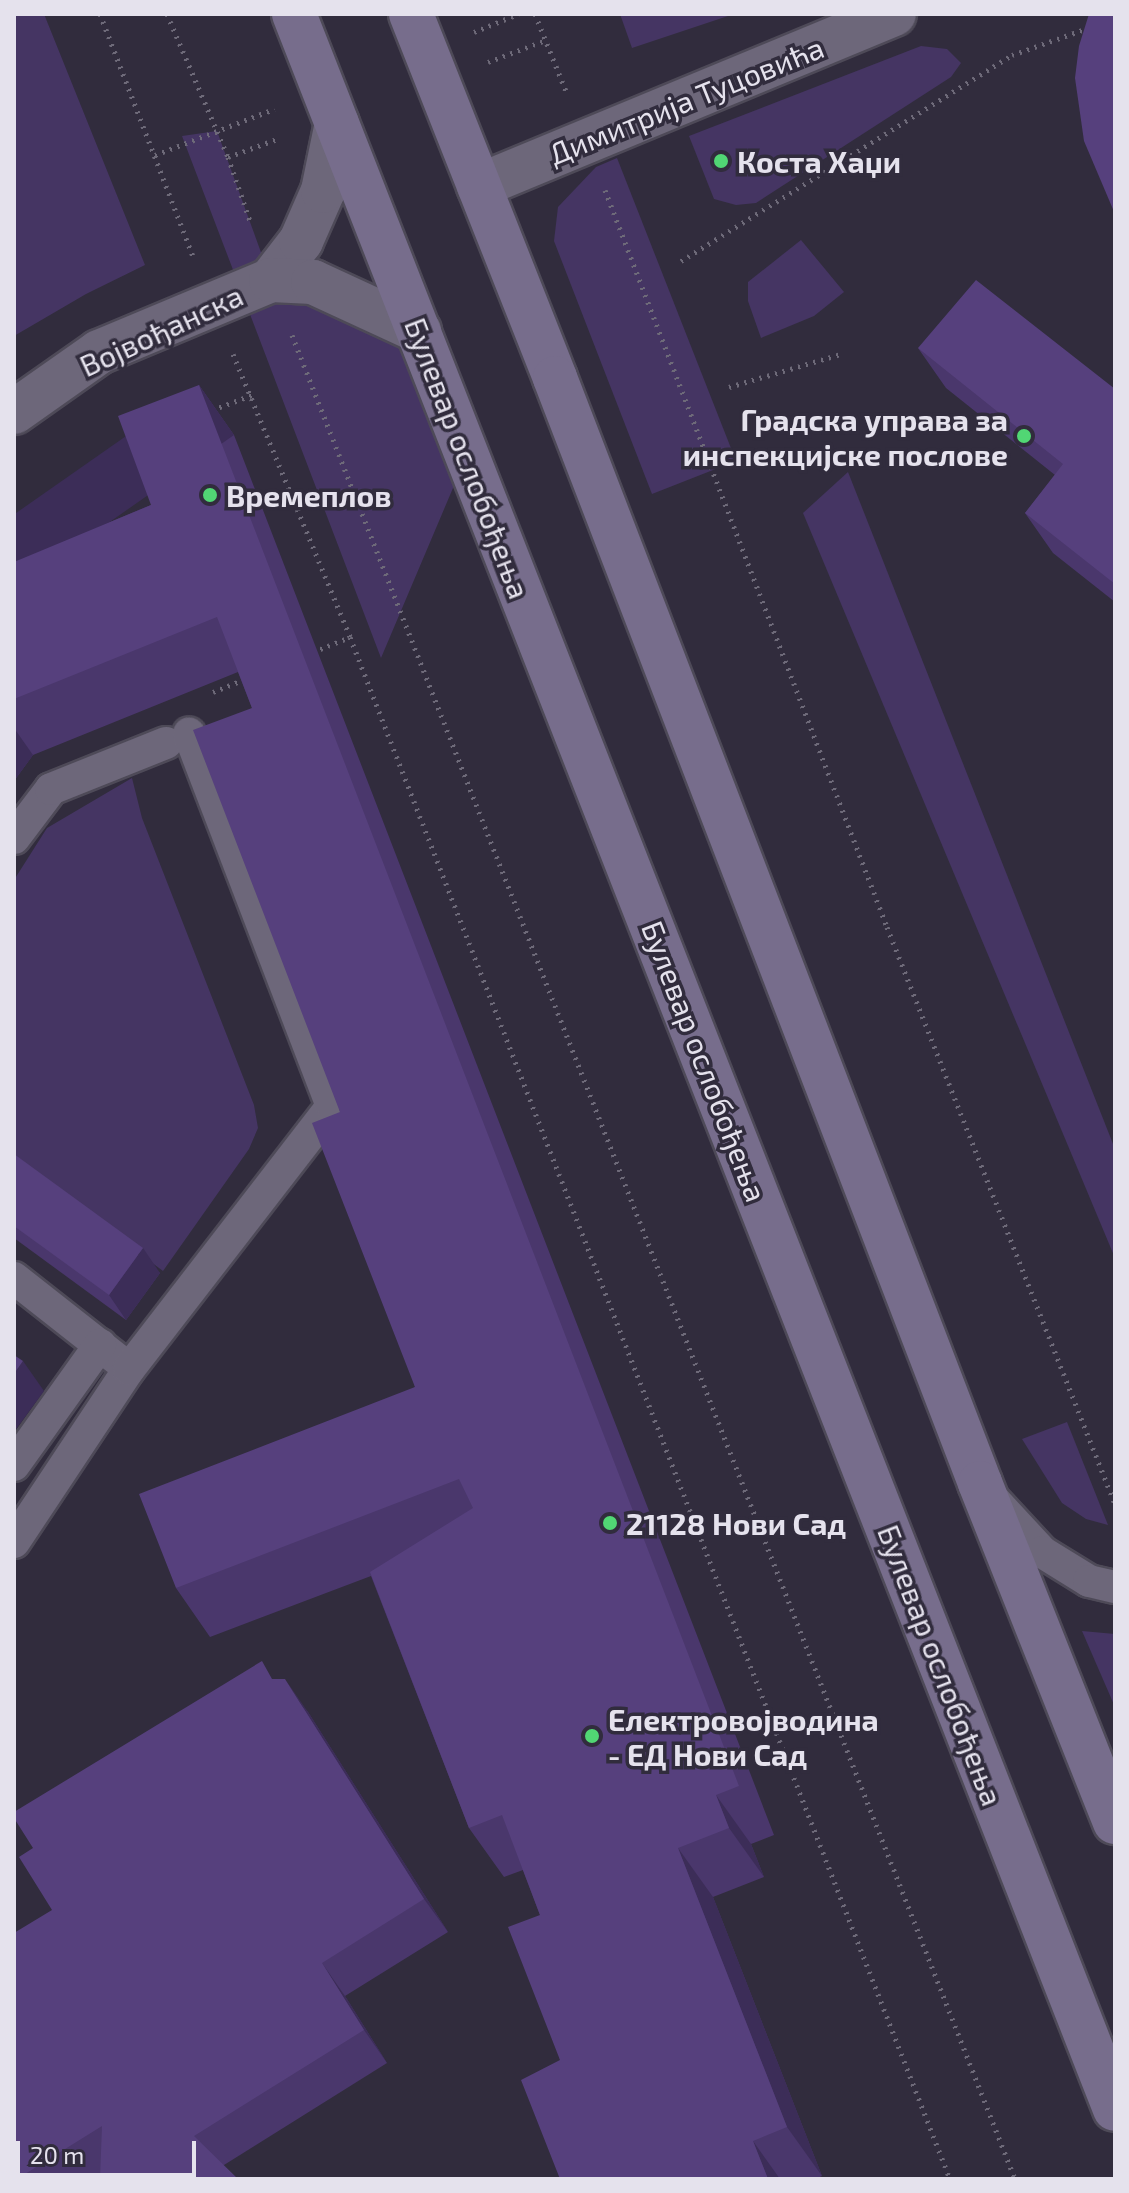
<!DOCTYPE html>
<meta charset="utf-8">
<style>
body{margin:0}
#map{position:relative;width:1129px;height:2193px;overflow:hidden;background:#312c3d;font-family:"Exo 2",sans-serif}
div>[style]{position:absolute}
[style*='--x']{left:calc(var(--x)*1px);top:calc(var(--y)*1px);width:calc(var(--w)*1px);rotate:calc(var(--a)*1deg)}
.green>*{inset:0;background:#453563}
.path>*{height:5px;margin-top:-2.5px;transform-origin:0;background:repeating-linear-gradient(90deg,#6e6a79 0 2px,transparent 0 8px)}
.roads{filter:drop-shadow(2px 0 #4e4a58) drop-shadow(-2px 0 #4e4a58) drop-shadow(0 2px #4e4a58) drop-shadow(0 -2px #4e4a58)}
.service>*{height:32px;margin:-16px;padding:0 16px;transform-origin:16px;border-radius:16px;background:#6d677a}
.minor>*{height:44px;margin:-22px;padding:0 22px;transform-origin:22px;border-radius:22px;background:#6d677a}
.secondary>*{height:44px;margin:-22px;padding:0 22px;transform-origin:22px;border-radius:22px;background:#776d8c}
.wall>*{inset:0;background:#4a376c}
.shaded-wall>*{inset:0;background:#3c2d58;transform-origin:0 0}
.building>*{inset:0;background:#56407d}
.dots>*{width:22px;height:22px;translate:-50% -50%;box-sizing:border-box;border:4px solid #312c3d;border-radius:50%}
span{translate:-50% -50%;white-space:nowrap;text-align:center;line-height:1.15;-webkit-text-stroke:7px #312c3d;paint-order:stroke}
.street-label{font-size:30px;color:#e5e2ed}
.poi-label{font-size:30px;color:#e5e2ed;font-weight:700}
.left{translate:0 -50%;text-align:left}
.right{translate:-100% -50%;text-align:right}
.frame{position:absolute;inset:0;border:16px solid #e5e2ed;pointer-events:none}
.scale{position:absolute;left:16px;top:2141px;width:180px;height:36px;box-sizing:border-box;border:4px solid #e5e2ed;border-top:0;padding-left:10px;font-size:24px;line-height:28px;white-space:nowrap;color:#e5e2ed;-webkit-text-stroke:6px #312c3d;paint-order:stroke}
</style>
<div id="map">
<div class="green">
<i style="clip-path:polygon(14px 14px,44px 14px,145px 265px,86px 294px,14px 336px)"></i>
<i style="clip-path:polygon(620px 14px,734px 14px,632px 48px)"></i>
<i style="clip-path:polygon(921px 46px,947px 49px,961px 63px,951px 77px,756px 203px,736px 205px,714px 199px,689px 136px)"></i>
<i style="clip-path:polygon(217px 131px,271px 280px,419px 331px,467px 455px,381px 658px,182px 136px)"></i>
<i style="clip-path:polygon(617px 158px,736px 461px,652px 494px,554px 241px,558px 207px,596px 167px)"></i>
<i style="clip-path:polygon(801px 240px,844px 292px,814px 316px,761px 338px,748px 301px,748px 282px)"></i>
<i style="clip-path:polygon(848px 472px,1115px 1149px,1115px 1258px,803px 513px)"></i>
<i style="clip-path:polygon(132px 778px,142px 818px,254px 1105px,258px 1128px,249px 1149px,163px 1271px,14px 1160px,14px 880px,47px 828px)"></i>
<i style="clip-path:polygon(1067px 1422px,1108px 1525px,1086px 1519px,1062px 1503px,1022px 1439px)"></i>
<i style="clip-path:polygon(1082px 1631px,1115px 1634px,1115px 1707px)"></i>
</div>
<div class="path">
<i style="--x:100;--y:14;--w:259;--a:69"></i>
<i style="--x:167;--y:14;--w:155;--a:66.9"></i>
<i style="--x:228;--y:157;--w:68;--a:71"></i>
<i style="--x:535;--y:14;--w:83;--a:68.1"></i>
<i style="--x:474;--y:32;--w:48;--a:-22.2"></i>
<i style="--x:488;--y:62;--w:62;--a:-20.8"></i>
<i style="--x:155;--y:155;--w:128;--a:-21.1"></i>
<i style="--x:228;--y:157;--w:55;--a:-20.1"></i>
<i style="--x:605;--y:190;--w:789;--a:69.06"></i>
<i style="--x:887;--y:927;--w:620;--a:68.44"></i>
<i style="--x:681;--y:261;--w:390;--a:-31.9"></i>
<i style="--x:1012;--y:55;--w:81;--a:-19.6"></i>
<i style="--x:292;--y:335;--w:1981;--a:68.59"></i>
<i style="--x:233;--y:354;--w:306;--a:67.5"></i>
<i style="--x:350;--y:637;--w:1655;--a:68.74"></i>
<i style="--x:729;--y:387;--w:117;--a:-16.4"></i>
<i style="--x:212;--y:410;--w:43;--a:-20.6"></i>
<i style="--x:14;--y:537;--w:140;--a:-40.6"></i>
<i style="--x:120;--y:446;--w:13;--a:-23"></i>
<i style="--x:313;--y:652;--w:40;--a:-22"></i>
<i style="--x:213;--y:692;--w:35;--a:-22"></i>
</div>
<div class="roads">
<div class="service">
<i style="--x:14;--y:838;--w:61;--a:-52.9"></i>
<i style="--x:51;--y:789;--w:124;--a:-21.8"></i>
<i style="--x:14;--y:1278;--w:131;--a:38.2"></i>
<i style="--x:14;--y:1465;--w:148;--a:-54.4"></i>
<i style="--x:994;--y:1500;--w:71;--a:47.3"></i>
<i style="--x:1042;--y:1552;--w:55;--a:31.7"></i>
<i style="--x:1089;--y:1581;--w:27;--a:13"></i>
<i style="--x:14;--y:1542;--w:208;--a:-56.4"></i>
<i style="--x:129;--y:1369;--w:332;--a:-52.3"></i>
<i style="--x:332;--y:1106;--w:399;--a:-111"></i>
</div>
<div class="minor">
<i style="--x:479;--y:186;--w:449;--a:-22.5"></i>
<i style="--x:271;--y:280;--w:49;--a:-52.4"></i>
<i style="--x:301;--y:241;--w:55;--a:-66.3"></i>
<i style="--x:323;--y:191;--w:69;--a:-78.4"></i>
<i style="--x:14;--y:412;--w:104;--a:-35.2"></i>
<i style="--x:99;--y:352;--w:186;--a:-22.7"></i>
<i style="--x:271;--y:280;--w:42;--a:2.7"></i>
<i style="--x:313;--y:282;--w:117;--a:24.8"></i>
</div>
<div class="secondary">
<i style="--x:294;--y:14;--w:2250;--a:68.6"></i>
<i style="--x:411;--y:14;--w:391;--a:68.4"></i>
<i style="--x:555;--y:378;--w:1184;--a:68.96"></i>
<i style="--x:980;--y:1483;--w:365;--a:68.3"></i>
</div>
</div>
<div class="wall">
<i style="clip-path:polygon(918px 348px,1115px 389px,1115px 602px,1053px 553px,1025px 513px,1055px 475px,946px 388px)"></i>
<i style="clip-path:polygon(199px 385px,234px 435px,774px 1835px,751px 1844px,764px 1877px,713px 1897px,822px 2176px,815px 2179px,560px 2179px,560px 2060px,540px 1915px,523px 1870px,504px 1877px,469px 1828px,371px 1576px,210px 1637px,176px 1588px,415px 1387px,340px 1112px,252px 708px,238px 672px,33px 755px,14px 781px,14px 562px,151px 505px)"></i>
<i style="clip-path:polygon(14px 1154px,160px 1273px,126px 1320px,14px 1238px)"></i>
<i style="clip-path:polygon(274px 1679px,308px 1712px,448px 1932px,345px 1996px,387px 2063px,224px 2165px,100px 2176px,95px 2179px,14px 2179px,52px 1910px)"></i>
</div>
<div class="shaded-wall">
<i style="left:199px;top:385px;width:61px;height:1501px;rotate:55deg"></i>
<i style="clip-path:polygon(14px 728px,33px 755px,14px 781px)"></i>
<i style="clip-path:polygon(143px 1248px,160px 1273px,126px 1320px,109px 1295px)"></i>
<i style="clip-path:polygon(23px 1361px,44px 1391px,14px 1432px,14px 1374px)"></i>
<i style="clip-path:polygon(285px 1679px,308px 1712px,448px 1932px,424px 1899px)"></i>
<i style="clip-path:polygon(716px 1795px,751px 1844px,764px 1877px,729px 1828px)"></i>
<i style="clip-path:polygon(678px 1848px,713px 1897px,822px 2176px,787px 2127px)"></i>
<i style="clip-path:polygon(322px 1963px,345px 1996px,387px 2063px,364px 2030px)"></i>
<i style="clip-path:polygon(753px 2141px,780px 2179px,768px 2179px)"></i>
</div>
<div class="building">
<i style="clip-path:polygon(1089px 14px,1115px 14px,1115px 214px,1084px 141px,1075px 78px,1079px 46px)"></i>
<i style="clip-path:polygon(976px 280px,1115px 389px,1115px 584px,1025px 513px,1063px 464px,918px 348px)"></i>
<i style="clip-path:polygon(199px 385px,739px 1786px,716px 1795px,729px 1828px,678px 1848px,787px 2127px,753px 2141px,768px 2179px,560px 2179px,521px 2080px,560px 2060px,508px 1927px,540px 1915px,502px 1815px,469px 1828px,370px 1572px,473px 1508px,459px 1479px,176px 1588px,139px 1494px,415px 1387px,312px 1123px,340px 1112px,193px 730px,252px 708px,217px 617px,14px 699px,14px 562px,151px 505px,118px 416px)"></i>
<i style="clip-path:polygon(14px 1154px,143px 1248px,109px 1295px,14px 1226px)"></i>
<i style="clip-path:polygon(14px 1355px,23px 1361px,14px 1374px)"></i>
<i style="clip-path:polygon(262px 1661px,272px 1679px,285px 1679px,424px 1899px,322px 1963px,364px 2030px,194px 2136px,238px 2179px,100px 2179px,102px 2126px,17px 2179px,14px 2179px,14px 1933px,52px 1910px,19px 1857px,33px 1848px,14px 1818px,14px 1812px)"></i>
</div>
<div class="dots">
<i style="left:721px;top:161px;background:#51d674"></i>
<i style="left:1024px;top:436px;background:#51d674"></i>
<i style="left:210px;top:495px;background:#51d674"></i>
<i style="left:610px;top:1523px;background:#51d674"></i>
<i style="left:592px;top:1736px;background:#51d674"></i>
</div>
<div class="street-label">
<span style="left:686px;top:100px;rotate:-22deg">Димитрија Туцовића</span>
<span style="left:161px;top:330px;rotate:-25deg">Војвођанска</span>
<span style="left:468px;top:458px;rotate:69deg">Булевар ослобођења</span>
<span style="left:705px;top:1061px;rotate:69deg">Булевар ослобођења</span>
<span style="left:941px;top:1665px;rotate:69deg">Булевар ослобођења</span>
</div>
<div class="poi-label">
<span class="left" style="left:737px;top:161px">Коста Хаџи</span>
<span class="right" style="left:1008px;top:436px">Градска управа за<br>инспекцијске послове</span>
<span class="left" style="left:226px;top:495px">Времеплов</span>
<span class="left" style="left:626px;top:1523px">21128 Нови Сад</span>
<span class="left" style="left:608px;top:1736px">Електровојводина<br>- ЕД Нови Сад</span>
</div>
<div class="frame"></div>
<div class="scale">20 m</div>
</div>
